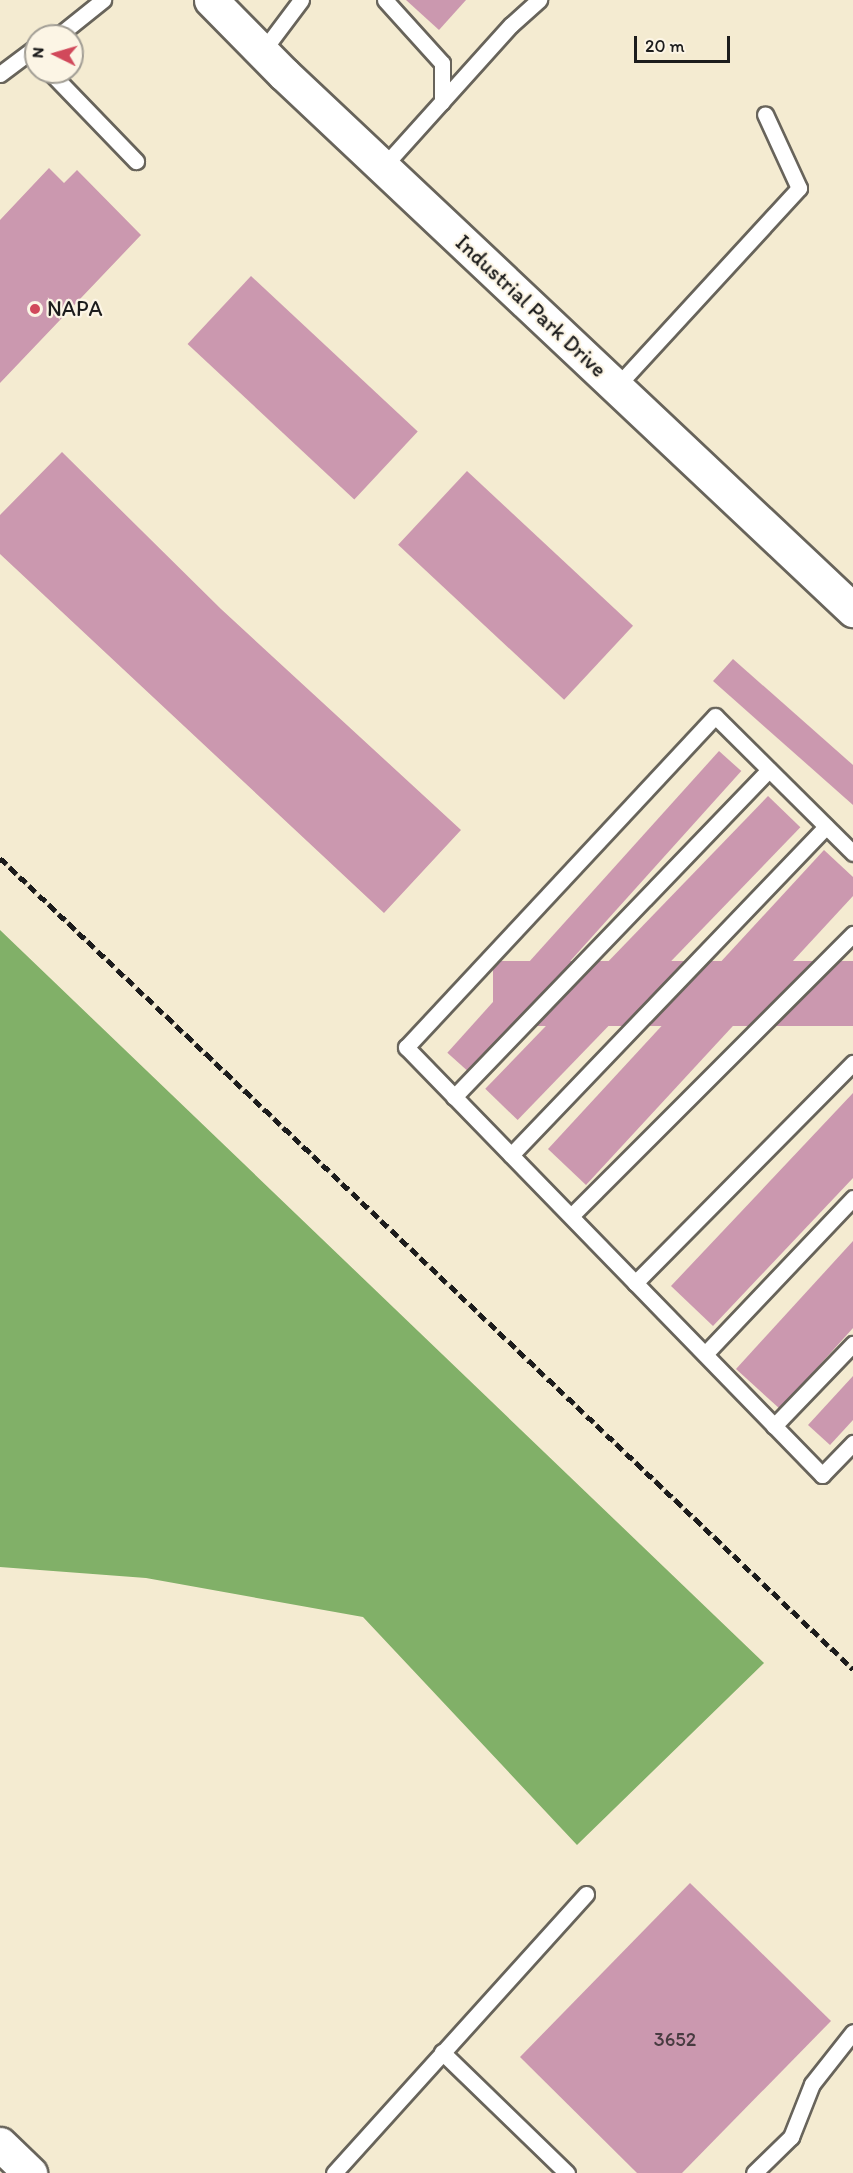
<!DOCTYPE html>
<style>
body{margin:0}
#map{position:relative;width:853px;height:2173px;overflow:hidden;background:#f4ebd1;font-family:Itim,sans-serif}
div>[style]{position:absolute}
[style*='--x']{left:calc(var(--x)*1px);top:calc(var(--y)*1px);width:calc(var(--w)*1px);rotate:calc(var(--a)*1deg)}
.forest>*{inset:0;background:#81b068}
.building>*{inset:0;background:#cb98af;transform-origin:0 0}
.roads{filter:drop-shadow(2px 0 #68645b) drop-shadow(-2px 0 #68645b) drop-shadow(0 2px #68645b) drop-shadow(0 -2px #68645b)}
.service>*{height:15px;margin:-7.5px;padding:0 7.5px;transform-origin:7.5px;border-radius:7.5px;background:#fff}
.tertiary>*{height:33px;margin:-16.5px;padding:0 16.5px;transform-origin:16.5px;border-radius:16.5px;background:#fff}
.secondary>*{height:33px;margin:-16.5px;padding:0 16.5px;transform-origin:16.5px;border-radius:16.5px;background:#fff}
.rail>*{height:4.5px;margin-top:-2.25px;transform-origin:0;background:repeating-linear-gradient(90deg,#1c1c1c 0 9px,transparent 0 13.5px)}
.dots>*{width:16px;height:16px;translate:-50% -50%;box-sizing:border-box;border:3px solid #fcf5e5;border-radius:50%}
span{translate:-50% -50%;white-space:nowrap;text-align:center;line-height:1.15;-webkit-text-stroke:4.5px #fcf5e5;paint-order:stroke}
.number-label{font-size:20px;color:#483b41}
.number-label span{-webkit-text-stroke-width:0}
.street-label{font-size:22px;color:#1c1c1c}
.poi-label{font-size:22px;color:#1c1c1c}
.left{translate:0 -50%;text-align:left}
.north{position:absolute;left:24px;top:24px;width:60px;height:60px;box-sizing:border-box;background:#fcf5e5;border:2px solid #a29e95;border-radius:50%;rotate:275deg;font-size:16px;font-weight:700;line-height:24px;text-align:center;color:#1c1c1c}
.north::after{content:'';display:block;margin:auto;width:21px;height:27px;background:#d1495b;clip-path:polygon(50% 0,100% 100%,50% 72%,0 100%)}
.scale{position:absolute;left:634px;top:36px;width:96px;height:27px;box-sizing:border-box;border:3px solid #1c1c1c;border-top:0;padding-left:8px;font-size:18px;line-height:21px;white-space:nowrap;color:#1c1c1c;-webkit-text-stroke:4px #fcf5e5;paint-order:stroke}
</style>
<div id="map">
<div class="forest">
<i style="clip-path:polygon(0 930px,764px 1663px,577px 1845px,363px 1617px,146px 1578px,0 1567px)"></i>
</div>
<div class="building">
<i style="clip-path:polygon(406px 0,466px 0,439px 30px)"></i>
<i style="clip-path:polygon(49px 168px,64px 183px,77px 170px,141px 235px,0 383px,0 220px)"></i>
<i style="left:251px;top:276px;width:228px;height:93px;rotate:43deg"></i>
<i style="clip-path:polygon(62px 452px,221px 609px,461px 830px,384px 913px,0 554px,0 515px)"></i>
<i style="left:467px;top:471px;width:227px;height:101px;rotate:43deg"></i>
<i style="clip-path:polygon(733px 659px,853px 765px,853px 805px,713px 681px)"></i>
<i style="left:719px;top:751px;width:30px;height:406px;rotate:42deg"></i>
<i style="left:768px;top:796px;width:45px;height:407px;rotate:44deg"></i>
<i style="clip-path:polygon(824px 850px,853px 877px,853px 896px,586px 1185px,548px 1149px)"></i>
<i style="left:853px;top:961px;width:65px;height:360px;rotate:90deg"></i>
<i style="clip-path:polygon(853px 1093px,853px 1178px,713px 1326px,671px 1286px)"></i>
<i style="clip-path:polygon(853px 1241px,853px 1328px,780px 1409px,736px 1369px)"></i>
<i style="clip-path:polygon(853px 1376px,853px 1420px,830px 1445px,808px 1425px)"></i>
<i style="clip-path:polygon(690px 1883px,831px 2021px,682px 2173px,637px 2173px,520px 2057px)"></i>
</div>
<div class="roads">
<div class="service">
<i style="--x:385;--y:0;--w:85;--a:47.9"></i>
<i style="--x:442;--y:63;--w:39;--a:90"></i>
<i style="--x:58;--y:36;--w:58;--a:-38.7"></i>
<i style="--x:262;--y:52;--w:65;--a:-53.1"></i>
<i style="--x:50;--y:72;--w:124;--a:46"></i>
<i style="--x:0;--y:74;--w:45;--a:-36.9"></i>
<i style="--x:383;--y:167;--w:191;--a:-48"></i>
<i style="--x:511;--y:25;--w:38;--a:-42"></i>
<i style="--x:617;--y:386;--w:269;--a:-47.4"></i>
<i style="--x:799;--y:188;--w:81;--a:-114.7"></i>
<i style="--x:853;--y:853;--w:194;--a:-135.2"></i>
<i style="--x:715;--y:716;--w:453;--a:133"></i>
<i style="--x:406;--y:1047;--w:597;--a:45.81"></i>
<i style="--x:822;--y:1475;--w:45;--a:-45.9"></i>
<i style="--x:454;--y:1097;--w:454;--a:-46.1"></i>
<i style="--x:511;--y:1155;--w:455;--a:-46.2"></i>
<i style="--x:571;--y:1216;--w:399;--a:-45"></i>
<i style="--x:635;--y:1283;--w:310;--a:-45.3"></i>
<i style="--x:705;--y:1354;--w:215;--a:-46.5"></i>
<i style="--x:774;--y:1426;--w:114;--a:-46.1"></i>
<i style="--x:442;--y:2052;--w:174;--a:44.1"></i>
<i style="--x:334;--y:2173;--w:376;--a:-47.9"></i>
<i style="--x:754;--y:2173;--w:52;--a:-44.2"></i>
<i style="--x:791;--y:2137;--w:57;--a:-68.4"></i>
<i style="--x:812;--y:2084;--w:66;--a:-51.7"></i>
</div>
<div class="tertiary">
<i style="--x:211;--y:0;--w:104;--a:45.4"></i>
<i style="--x:284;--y:74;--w:782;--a:43.29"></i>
</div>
<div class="secondary">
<i style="--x:0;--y:2144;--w:42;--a:44"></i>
</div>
</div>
<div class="rail">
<i style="--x:0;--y:858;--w:1177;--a:43.55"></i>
</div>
<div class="dots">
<i style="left:35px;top:309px;background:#d1495b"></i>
</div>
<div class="number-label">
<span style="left:675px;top:2039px">3652</span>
</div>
<div class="street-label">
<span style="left:531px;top:306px;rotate:43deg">Industrial Park Drive</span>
</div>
<div class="poi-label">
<span class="left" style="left:47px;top:309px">NAPA</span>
</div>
<div class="north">N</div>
<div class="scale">20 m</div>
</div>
